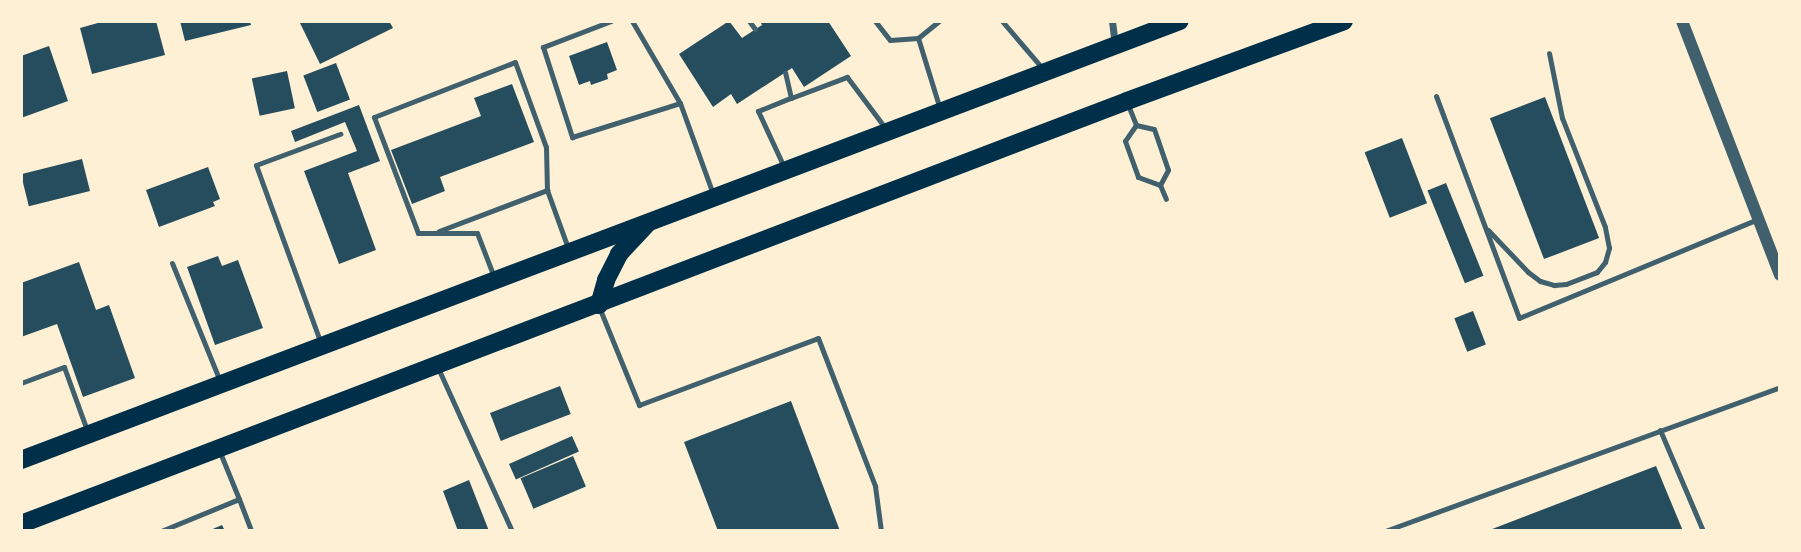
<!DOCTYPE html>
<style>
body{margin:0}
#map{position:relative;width:1801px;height:552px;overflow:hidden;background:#fdf0d5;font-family:"Alegreya Sans",sans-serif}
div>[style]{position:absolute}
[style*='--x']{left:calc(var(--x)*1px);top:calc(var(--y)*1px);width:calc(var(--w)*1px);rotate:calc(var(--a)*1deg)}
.building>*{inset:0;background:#264d5e;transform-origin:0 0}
.service>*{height:5px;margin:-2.5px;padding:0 2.5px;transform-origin:2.5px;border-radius:2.5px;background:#3f606c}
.minor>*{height:7px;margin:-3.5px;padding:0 3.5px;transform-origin:3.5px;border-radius:3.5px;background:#3f606c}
.tertiary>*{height:12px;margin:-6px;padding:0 6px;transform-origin:6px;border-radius:6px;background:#3f606c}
.primary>*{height:18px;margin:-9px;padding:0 9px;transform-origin:9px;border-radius:9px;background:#003049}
span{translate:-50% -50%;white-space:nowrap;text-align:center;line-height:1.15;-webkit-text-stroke:6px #fdf0d5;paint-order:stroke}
.frame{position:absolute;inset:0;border:23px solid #fdf0d5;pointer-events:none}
</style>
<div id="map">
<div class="building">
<i style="clip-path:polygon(105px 21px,156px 21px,165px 55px,92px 74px,80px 28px)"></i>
<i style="clip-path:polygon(180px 21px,250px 21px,251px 25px,185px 41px)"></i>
<i style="clip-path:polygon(299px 21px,389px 21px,393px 28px,320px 64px)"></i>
<i style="clip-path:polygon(729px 21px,742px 38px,762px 25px,760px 21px,828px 21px,851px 56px,804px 87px,792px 68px,737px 104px,731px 94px,713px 107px,679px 54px)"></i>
<i style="clip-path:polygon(607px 42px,617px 70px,607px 74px,608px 79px,591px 85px,590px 81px,579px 85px,569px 56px)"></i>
<i style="clip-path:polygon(49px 46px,68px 101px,21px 118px,21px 56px)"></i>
<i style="left:336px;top:63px;width:39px;height:35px;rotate:69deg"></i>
<i style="left:287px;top:71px;width:38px;height:36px;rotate:78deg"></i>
<i style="clip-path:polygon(512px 84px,534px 142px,440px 177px,445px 191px,412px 204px,391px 150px,481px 116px,474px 98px)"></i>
<i style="left:1545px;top:97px;width:151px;height:59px;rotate:69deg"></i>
<i style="clip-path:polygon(359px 105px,380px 161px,348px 173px,376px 250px,339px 264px,304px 171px,357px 151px,345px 122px,295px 142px,291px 131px)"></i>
<i style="left:1402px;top:138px;width:70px;height:40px;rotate:69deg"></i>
<i style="left:82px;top:159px;width:33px;height:63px;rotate:76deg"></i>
<i style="clip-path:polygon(208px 167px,220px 199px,213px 202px,215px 206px,159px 227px,146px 190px)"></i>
<i style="left:1446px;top:183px;width:100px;height:20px;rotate:68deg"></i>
<i style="clip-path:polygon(218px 256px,222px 266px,238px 260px,263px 328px,215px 345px,187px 267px)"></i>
<i style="clip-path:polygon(79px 262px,96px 310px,109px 305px,135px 378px,83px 397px,57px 324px,21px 337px,21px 283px)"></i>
<i style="left:1473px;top:311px;width:36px;height:20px;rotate:69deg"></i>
<i style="left:560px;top:386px;width:30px;height:75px;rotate:69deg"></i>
<i style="clip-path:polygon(791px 401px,840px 531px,718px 531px,684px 442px)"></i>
<i style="left:572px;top:436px;width:17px;height:69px;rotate:66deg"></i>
<i style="left:573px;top:456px;width:33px;height:57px;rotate:67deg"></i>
<i style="clip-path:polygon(1656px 466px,1683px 531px,1487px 531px)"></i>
<i style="clip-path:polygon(469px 480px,489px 531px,458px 531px,443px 491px)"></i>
<i style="clip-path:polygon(222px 525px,225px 531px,208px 531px)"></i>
</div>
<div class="service">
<i style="--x:611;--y:21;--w:73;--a:159.1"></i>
<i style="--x:543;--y:47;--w:95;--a:72.1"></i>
<i style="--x:572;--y:137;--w:113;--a:-17.5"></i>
<i style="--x:632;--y:21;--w:95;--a:59.7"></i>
<i style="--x:680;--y:103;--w:97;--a:70.1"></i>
<i style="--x:749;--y:21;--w:10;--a:53"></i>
<i style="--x:875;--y:21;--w:24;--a:52"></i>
<i style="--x:890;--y:40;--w:28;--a:-4"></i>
<i style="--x:939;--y:21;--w:27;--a:141"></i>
<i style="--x:918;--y:38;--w:74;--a:72.8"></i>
<i style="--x:1002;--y:21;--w:63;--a:49.5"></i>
<i style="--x:1436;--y:96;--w:237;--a:69.5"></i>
<i style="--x:1519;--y:318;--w:259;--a:-22.5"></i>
<i style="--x:791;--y:98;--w:60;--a:-20.6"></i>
<i style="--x:847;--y:77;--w:65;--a:53.1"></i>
<i style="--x:1128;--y:105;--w:22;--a:68"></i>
<i style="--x:1136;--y:125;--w:19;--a:125"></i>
<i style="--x:1125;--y:141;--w:38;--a:70"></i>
<i style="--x:1138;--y:177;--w:23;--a:20"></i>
<i style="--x:1160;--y:185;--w:15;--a:67"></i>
<i style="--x:1136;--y:125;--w:18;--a:13"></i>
<i style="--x:1154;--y:129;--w:43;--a:71.1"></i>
<i style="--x:1168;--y:170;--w:17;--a:118"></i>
<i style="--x:784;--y:167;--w:62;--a:-114.9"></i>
<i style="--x:758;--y:111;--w:35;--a:-22"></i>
<i style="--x:791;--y:98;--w:26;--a:-103"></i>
<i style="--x:1488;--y:230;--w:58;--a:46.4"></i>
<i style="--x:1528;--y:272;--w:15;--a:37"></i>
<i style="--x:1540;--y:281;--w:15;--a:16"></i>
<i style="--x:1554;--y:285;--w:12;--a:-5"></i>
<i style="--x:1566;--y:284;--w:33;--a:-21"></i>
<i style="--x:1597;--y:272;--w:13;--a:-51"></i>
<i style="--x:1605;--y:262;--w:15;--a:-74"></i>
<i style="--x:1609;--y:248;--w:21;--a:-101"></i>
<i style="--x:1605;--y:227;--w:117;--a:-111.5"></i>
<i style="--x:1562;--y:118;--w:66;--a:-101.3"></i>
<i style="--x:439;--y:231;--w:116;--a:-20.8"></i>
<i style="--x:172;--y:263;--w:127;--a:67.9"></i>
<i style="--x:494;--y:277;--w:47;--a:-111.1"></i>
<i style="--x:477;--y:233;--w:59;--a:180"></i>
<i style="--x:418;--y:233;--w:124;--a:-110.8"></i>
<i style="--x:374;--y:117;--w:151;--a:-21.3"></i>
<i style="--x:515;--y:62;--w:90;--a:70"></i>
<i style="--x:546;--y:147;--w:43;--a:88.7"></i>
<i style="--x:547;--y:190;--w:62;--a:70.1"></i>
<i style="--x:599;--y:307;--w:106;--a:67.8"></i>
<i style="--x:639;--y:405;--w:191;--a:-20.5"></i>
<i style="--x:818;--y:338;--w:159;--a:68.9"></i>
<i style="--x:875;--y:486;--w:45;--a:82.4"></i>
<i style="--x:320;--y:341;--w:187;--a:-110"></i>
<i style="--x:256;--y:165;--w:90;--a:-20.3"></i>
<i style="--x:438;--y:368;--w:179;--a:65.6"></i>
<i style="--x:21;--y:383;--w:46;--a:-20.4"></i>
<i style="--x:64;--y:367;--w:70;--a:70"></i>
<i style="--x:1660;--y:430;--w:110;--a:66.9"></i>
<i style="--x:239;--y:499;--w:34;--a:69"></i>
<i style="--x:161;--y:531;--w:84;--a:-22.3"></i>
<i style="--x:239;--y:499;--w:53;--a:-112.2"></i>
<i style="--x:1385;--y:531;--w:420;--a:-20"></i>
</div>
<div class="minor">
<i style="--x:1112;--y:21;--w:24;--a:83"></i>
</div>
<div class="tertiary">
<i style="--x:1682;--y:21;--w:272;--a:68.9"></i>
</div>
<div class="primary">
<i style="--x:599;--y:305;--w:26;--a:-74"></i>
<i style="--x:606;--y:280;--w:29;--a:-63"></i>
<i style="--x:619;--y:254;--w:41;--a:-47"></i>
<i style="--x:21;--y:460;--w:1239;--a:-20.75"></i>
<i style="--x:21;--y:524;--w:1184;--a:-20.93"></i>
<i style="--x:1127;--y:101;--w:231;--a:-20.2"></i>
</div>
<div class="frame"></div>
</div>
